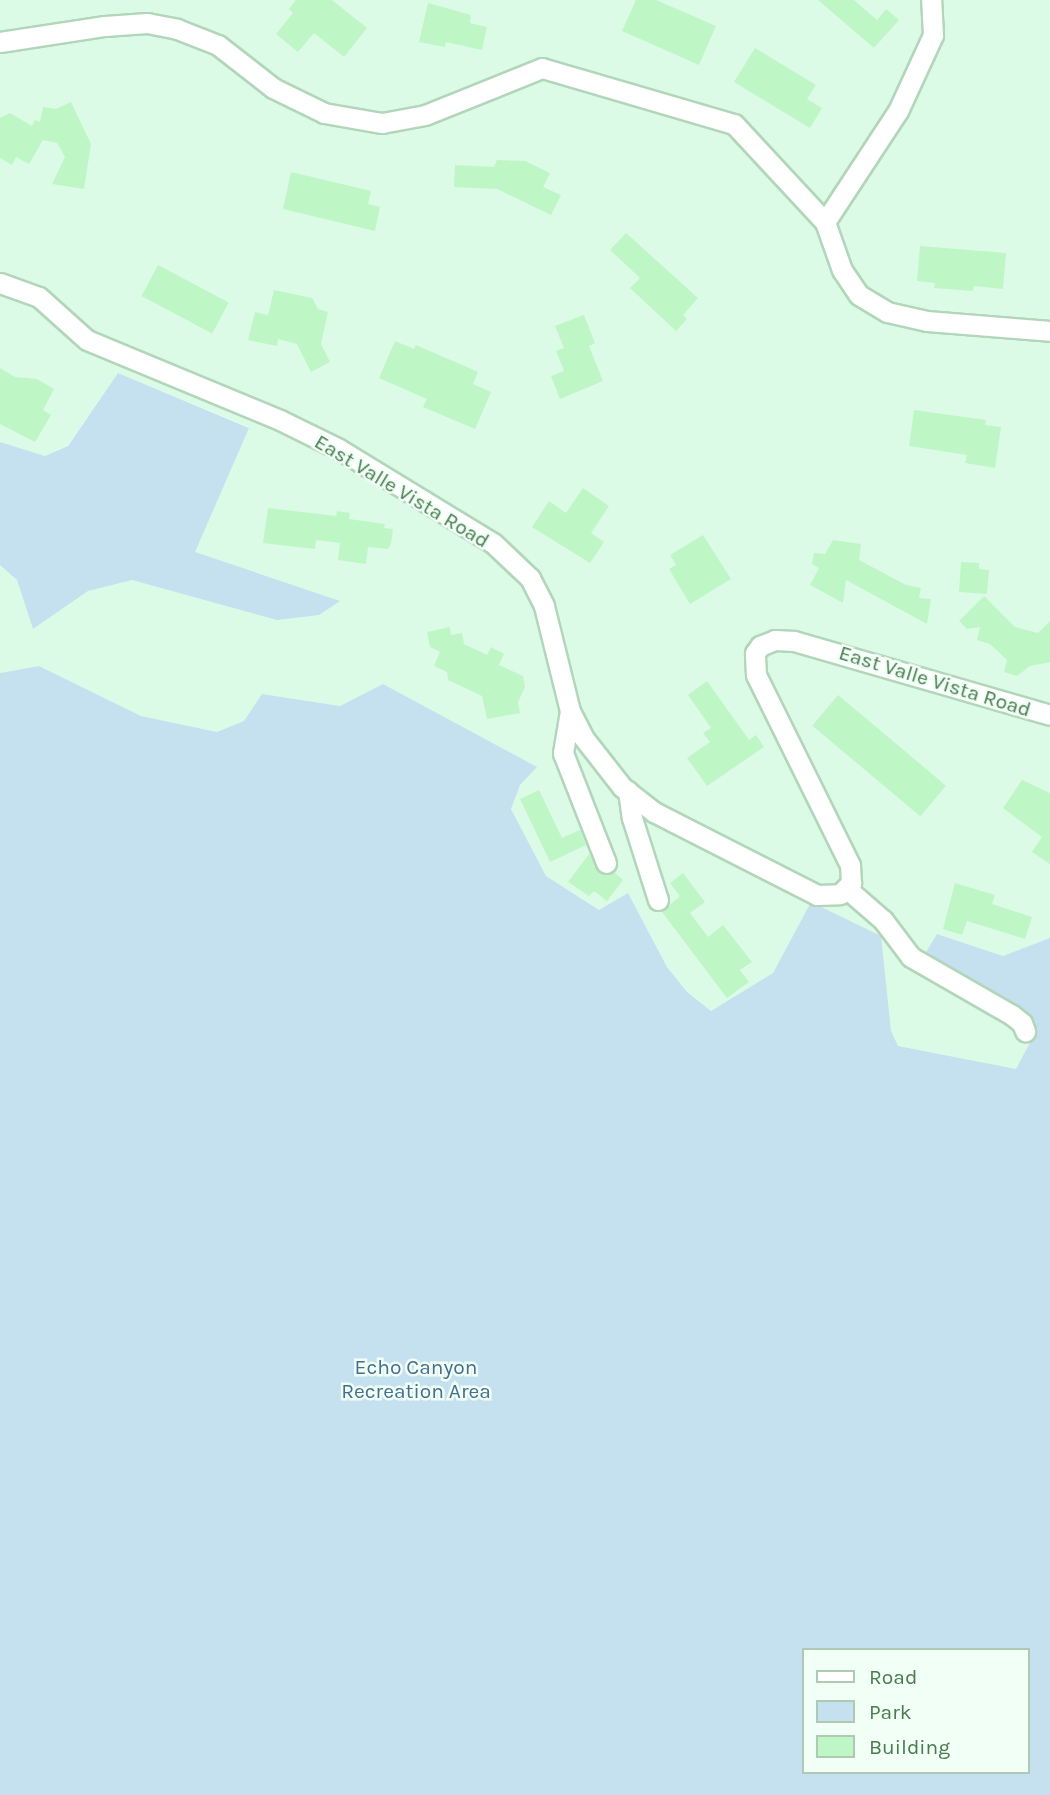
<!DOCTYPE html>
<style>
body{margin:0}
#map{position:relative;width:1050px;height:1795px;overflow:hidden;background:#e9fef0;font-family:Karla,sans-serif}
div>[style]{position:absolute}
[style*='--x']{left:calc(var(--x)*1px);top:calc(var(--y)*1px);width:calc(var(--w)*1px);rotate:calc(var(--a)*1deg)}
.residential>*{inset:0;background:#dcfbe6}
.green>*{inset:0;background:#c5e0ee}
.building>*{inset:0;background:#bef6c6;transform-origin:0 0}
.roads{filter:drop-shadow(2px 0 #b2d6b9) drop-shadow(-2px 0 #b2d6b9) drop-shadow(0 2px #b2d6b9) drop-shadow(0 -2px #b2d6b9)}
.minor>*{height:19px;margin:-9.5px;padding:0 9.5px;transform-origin:9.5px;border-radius:9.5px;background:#fff}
span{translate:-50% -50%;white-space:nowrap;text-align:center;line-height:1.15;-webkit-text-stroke:5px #f1fff6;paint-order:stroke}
.street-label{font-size:21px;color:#497b4e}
.park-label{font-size:21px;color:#456e8f}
.legend{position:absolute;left:802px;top:1648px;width:228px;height:126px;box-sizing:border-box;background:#f1fff6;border:2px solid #aecab3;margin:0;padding:9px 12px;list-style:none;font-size:21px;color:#497b4e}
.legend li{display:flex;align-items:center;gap:14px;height:35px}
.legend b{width:35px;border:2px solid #aecab3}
</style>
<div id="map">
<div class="residential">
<i style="clip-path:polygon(0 0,1050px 0,1050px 938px,1003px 956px,938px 934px,970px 983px,1032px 1020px,1035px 1033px,1016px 1069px,898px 1046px,811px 902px,773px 973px,711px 1011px,687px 992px,667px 967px,628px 893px,599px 910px,546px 876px,511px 809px,520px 785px,536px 768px,383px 684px,340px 706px,262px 694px,244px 721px,217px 732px,141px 716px,39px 666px,0 673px,0 565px,17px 580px,33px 629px,88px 591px,132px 580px,277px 620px,339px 601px,194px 552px,249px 427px,118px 373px,68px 445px,45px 456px,0 442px)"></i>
</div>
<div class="green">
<i style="clip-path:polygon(118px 373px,249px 428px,195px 552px,340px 601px,319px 615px,277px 620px,132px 580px,88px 591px,33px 629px,17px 580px,0 565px,0 442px,45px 456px,68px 446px)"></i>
<i style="clip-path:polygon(evenodd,39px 666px,141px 716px,217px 732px,244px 721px,262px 694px,340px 706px,383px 684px,537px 767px,520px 785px,511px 809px,546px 876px,599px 910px,628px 893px,667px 967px,687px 992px,711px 1011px,773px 973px,811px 902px,881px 936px,891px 1031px,898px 1046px,1016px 1069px,1035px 1033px,1031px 1020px,923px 957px,937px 934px,1003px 956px,1050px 938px,1050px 1795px,0 1795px,0 673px,39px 666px,803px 1650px,1027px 1650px,1027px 1772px,803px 1772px,803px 1650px)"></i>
</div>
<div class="building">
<i style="clip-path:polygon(296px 0,332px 0,367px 28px,344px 57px,314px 33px,298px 52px,276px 34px,293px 13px,289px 9px)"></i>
<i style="clip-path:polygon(636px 0,656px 0,716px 26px,699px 65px,622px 31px)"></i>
<i style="clip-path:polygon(818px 0,854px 0,877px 20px,886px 9px,899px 20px,874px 48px)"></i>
<i style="clip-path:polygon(428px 3px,471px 15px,470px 23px,487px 27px,482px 50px,446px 42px,445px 47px,419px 42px)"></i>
<i style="clip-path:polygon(755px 48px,816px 85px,807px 99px,822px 108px,810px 128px,734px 82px)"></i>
<i style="clip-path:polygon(71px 102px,91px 144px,84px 189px,52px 184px,65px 157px,57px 143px,43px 140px,29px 164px,16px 157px,12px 165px,0 158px,0 118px,10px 113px,32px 126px,35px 120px,40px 122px,43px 107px,56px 109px)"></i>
<i style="clip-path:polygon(497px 160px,525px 161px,550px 173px,543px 187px,561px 195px,551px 215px,497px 189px,454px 187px,455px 165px,494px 167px)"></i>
<i style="clip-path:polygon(291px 172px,371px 191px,368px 204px,380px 207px,375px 231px,283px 209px)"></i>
<i style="clip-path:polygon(626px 233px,698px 298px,683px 315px,687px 319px,676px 331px,630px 288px,640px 278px,610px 250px)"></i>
<i style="clip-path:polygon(920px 246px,1006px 253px,1003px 289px,974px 286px,973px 291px,934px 288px,935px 283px,917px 281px)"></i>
<i style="left:158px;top:265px;width:80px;height:35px;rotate:28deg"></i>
<i style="clip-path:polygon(274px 290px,312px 298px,318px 309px,328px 312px,321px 344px,330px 362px,311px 372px,297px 344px,278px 339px,277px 346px,248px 340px,255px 312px,268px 315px)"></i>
<i style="clip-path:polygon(584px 315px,595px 343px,589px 346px,603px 381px,560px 399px,551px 376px,564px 371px,556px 351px,564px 348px,555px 326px)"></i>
<i style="clip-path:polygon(395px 341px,414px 349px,416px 345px,478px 372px,473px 384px,491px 392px,475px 429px,423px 407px,427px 399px,379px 378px)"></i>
<i style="clip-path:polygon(0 368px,15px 377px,37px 379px,54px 389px,43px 410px,51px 415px,35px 442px,0 424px)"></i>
<i style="clip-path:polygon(914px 410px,986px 420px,985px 425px,1001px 427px,995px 468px,965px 463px,967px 455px,909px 446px)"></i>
<i style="clip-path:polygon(583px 488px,609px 506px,591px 533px,604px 542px,590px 563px,532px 527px,549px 501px,566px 513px)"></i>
<i style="clip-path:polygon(268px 508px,336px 516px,337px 511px,350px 513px,349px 519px,385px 524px,384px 528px,393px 529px,391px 543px,388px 549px,368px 547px,366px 564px,338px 560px,340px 543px,316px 540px,315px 549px,263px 543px)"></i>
<i style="clip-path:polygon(703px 535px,731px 579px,690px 604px,669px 569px,676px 565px,670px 555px)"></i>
<i style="clip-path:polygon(833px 540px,861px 544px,859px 560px,906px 585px,921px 588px,919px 598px,931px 599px,927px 624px,846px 580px,843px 603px,810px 585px,819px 568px,812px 564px,814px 553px,825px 554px)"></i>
<i style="clip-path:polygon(961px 562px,979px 563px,979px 569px,989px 570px,987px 594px,959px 592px)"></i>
<i style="clip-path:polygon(984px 596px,1015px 627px,1038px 633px,1050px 621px,1050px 662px,1030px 666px,1017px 676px,1004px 672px,1007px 660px,990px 644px,977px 640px,980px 627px,967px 629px,959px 621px)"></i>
<i style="clip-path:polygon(450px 627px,451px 635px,462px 633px,464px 644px,487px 655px,491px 647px,504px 654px,499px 665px,523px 676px,525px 687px,518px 702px,520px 713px,487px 719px,482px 696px,448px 680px,447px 672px,434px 666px,440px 652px,430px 647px,427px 632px)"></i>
<i style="clip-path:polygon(707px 681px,749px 740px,756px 735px,764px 747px,707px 786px,687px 758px,710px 742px,703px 733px,711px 728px,688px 695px)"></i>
<i style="left:838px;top:695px;width:141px;height:40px;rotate:40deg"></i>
<i style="clip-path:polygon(1022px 780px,1050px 793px,1050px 864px,1032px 852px,1042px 837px,1003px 808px)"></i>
<i style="clip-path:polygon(539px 790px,562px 838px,580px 830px,586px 845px,550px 862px,520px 799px)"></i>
<i style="clip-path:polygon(589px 854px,599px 873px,605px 875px,614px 872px,623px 880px,607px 901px,594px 891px,589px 896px,568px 882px)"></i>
<i style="clip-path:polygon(683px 873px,705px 902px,690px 913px,708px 937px,723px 925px,752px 962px,740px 970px,749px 982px,727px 998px,662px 912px,680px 896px,670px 883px)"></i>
<i style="clip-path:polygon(955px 883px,995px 895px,992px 904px,1032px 917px,1025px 939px,967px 921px,962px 935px,943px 929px)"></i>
</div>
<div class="roads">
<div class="minor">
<i style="--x:0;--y:42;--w:106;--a:-8.7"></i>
<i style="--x:105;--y:26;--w:42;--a:-4.1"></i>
<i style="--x:147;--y:23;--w:31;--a:11"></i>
<i style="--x:177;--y:29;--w:44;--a:21.3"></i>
<i style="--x:218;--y:45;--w:70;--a:38"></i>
<i style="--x:273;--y:88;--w:57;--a:26.1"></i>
<i style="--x:324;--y:113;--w:59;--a:9.8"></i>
<i style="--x:382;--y:123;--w:44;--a:-10.5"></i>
<i style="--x:425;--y:115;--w:126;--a:-21.9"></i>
<i style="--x:542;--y:68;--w:200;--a:16.3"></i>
<i style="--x:734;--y:124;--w:134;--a:47.1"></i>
<i style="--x:825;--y:222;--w:51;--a:70.5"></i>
<i style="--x:842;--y:270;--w:30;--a:56"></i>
<i style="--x:859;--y:295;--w:33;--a:31"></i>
<i style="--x:887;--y:312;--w:41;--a:12.7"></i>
<i style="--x:927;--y:321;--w:123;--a:4.6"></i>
<i style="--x:825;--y:222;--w:133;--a:-56.7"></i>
<i style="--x:898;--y:111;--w:84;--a:-65.3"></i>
<i style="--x:933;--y:35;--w:35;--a:-93"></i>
<i style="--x:0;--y:283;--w:41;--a:19.7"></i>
<i style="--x:39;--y:297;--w:64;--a:41.9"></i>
<i style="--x:87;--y:340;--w:209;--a:22.5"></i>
<i style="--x:280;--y:420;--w:66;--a:26.2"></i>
<i style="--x:339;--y:449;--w:180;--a:31.4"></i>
<i style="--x:493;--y:543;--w:51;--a:43.4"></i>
<i style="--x:530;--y:578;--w:31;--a:63"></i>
<i style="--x:544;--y:606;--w:108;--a:76.1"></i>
<i style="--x:570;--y:711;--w:29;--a:63"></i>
<i style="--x:583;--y:737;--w:63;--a:52"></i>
<i style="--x:622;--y:787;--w:41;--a:38"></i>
<i style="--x:654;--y:812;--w:183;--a:27"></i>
<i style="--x:817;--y:895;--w:23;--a:-2"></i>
<i style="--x:840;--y:894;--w:16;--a:-45"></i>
<i style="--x:851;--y:883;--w:18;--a:-93"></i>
<i style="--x:850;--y:865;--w:212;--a:-116.3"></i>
<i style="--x:756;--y:675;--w:22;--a:-93"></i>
<i style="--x:755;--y:653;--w:9;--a:-54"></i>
<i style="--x:760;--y:646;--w:16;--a:-22"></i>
<i style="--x:775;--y:640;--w:19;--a:3"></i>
<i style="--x:794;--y:641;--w:266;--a:16.1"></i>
<i style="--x:570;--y:711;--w:43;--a:99.5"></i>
<i style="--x:563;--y:753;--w:118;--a:68.6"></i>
<i style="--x:628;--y:791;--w:27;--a:82"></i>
<i style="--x:632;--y:818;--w:86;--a:72.4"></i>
<i style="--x:846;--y:888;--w:49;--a:40.9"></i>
<i style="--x:883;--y:920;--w:46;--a:52.9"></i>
<i style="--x:911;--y:957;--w:116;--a:29.9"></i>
<i style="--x:1012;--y:1015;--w:13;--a:39"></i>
<i style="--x:1022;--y:1023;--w:9;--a:69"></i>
</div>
</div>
<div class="street-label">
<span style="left:402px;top:491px;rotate:31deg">East Valle Vista Road</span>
<span style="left:935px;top:681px;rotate:17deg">East Valle Vista Road</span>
</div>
<div class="park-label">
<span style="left:416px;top:1379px">Echo Canyon<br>Recreation Area</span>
</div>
<ul class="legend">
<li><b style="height:9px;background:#fff"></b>Road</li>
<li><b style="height:19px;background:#c5e0ee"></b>Park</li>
<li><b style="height:19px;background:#bef6c6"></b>Building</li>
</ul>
</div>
